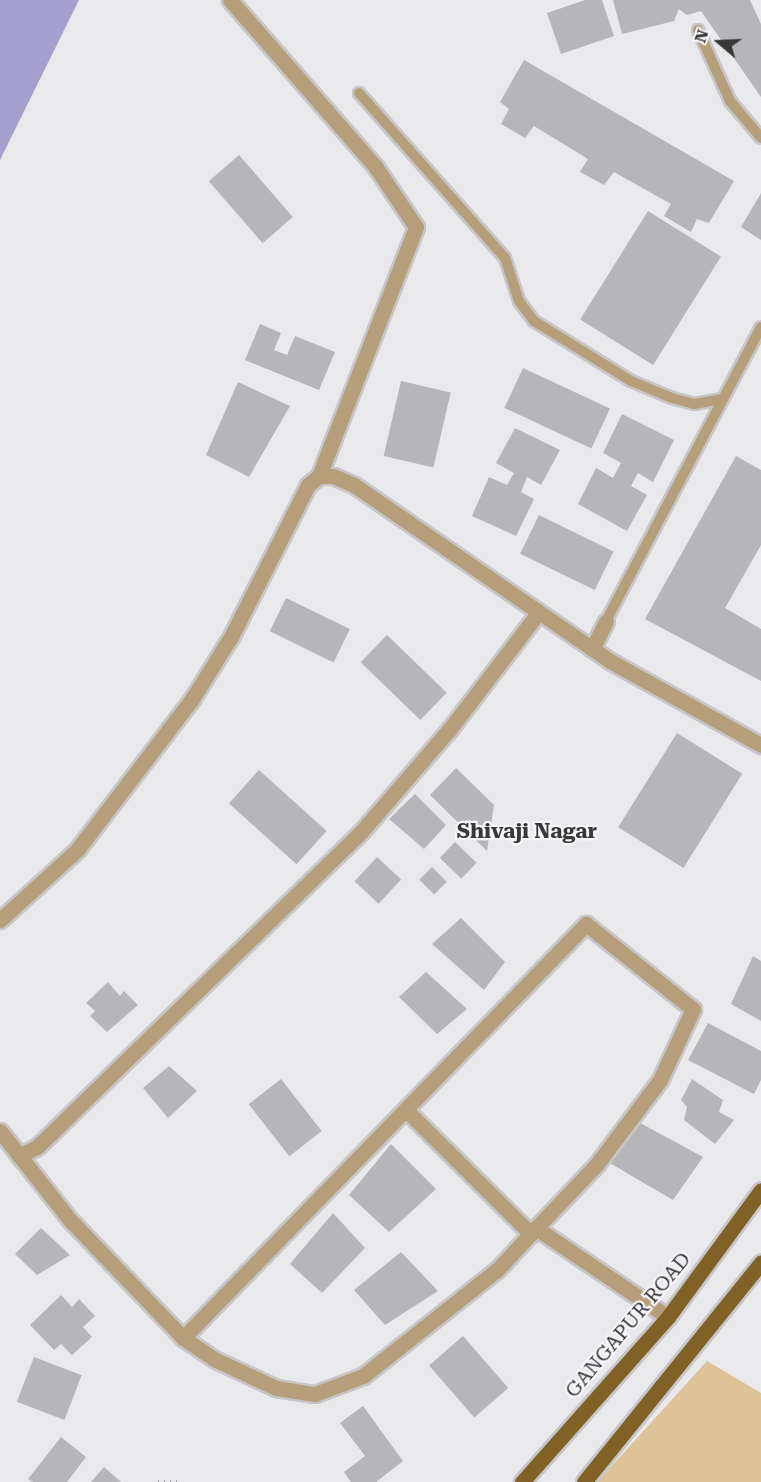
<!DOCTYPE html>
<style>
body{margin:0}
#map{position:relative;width:761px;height:1482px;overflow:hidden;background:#e9e9ec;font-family:"Roboto Serif",serif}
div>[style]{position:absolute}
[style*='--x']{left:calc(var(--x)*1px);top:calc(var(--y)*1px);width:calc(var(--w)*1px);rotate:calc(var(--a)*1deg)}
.green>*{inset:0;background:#dfc398}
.water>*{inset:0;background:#a59fce}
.building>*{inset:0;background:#b6b6ba;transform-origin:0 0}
.path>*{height:4px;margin-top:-2px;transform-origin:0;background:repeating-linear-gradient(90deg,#a6a6a8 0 1.5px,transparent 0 6px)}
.roads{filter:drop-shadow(2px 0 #c6c6c8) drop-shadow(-2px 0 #c6c6c8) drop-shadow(0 2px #c6c6c8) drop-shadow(0 -2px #c6c6c8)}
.lane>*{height:10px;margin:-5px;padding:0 5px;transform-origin:5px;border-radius:5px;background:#b69e7a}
.street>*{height:15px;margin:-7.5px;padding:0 7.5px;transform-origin:7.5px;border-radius:7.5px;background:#b69e7a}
.primary>*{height:15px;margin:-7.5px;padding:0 7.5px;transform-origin:7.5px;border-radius:7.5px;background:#826126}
span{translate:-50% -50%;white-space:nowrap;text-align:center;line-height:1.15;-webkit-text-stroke:4.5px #f6f6fa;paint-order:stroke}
.street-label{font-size:20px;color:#383839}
.neighbourhood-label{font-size:21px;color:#383839;font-weight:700}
.north{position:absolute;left:689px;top:12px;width:60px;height:60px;-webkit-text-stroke:4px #f6f6fa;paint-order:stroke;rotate:289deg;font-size:16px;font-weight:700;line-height:24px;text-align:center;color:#383839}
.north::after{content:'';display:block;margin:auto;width:21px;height:27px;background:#383839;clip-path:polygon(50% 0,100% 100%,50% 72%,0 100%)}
</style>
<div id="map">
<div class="green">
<i style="clip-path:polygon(707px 1361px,761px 1393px,761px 1482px,597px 1482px)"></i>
</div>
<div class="water">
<i style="clip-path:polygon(0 0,79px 0,0 160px)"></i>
</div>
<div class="building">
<i style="clip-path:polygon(585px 0,602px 0,614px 36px,561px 54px,547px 13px)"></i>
<i style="clip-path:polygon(613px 0,750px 0,761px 24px,761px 97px,701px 11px,687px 15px,679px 9px,674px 21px,622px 34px)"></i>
<i style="clip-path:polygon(524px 60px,734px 181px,709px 223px,697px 219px,691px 232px,664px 216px,671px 204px,614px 172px,604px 185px,580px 172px,588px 159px,534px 126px,525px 138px,501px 124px,509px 109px,500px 102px)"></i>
<i style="left:239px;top:155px;width:82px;height:40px;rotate:49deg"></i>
<i style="clip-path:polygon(761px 193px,761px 240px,741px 227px)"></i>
<i style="left:648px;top:211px;width:86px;height:128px;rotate:32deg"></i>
<i style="clip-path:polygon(260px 324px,281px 333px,274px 350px,287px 355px,295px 336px,335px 352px,319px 390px,245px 360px)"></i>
<i style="left:523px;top:368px;width:96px;height:44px;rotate:25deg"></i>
<i style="left:401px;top:381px;width:51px;height:77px;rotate:13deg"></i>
<i style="clip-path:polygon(238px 382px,290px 406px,249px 477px,206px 455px)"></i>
<i style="clip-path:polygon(622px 414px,674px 440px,653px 482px,638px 473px,631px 486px,647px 495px,627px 531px,578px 504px,596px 468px,613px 478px,621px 463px,603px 453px)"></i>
<i style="clip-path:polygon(515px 428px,560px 450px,541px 485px,527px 477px,521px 492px,534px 499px,516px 536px,472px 516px,489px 477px,507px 485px,514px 473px,496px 463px)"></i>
<i style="clip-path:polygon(736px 456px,761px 470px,761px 545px,725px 608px,761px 629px,761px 681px,645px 619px)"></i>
<i style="left:539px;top:515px;width:83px;height:43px;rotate:26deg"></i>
<i style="left:286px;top:598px;width:71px;height:37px;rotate:26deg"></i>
<i style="left:387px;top:635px;width:83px;height:38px;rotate:44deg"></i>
<i style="left:677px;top:733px;width:77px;height:111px;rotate:32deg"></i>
<i style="clip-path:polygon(456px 768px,494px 805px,487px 851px,430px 795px)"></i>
<i style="left:259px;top:770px;width:91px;height:45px;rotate:42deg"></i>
<i style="clip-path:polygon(415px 794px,446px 825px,424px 849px,389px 819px)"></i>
<i style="left:455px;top:842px;width:30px;height:22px;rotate:44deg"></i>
<i style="left:377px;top:857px;width:33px;height:33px;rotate:43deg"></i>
<i style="left:432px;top:867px;width:21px;height:18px;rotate:45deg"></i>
<i style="clip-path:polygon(461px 918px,505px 962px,484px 990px,432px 944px)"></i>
<i style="clip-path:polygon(753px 956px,761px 961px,761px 1021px,731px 1004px)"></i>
<i style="clip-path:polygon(426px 972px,467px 1009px,437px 1034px,399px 997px)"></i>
<i style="clip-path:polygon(108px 982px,120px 996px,124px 991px,138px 1005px,107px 1032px,90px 1016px,95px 1011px,86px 1003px)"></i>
<i style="clip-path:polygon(708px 1023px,761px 1051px,761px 1080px,754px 1094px,688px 1060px)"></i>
<i style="clip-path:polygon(169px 1066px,197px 1091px,168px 1118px,143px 1088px)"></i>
<i style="left:281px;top:1079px;width:66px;height:41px;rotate:52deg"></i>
<i style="clip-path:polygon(692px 1079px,723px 1100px,719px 1112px,734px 1120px,715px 1144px,684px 1120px,687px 1107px,681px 1100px)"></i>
<i style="clip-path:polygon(631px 1118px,703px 1157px,673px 1200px,608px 1162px,630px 1128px)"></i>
<i style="clip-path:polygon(391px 1144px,436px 1189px,389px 1232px,349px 1195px)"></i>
<i style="clip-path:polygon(333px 1213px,365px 1248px,322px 1293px,290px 1264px)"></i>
<i style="clip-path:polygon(41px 1228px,70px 1255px,37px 1275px,15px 1254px)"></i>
<i style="clip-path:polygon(401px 1252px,438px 1291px,385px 1325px,354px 1290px)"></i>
<i style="clip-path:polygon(61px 1295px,72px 1307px,79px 1299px,95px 1316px,83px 1327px,92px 1337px,72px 1355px,61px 1344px,54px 1350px,30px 1325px)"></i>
<i style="left:463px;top:1336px;width:69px;height:45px;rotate:49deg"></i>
<i style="left:34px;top:1357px;width:51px;height:48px;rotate:21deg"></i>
<i style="clip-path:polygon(363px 1406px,403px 1461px,376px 1482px,351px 1482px,344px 1472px,365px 1456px,340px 1423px)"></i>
<i style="clip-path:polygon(61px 1437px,86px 1457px,67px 1482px,33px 1482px,28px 1479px)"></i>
<i style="clip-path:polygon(104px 1467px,121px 1482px,91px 1482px)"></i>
</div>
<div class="path">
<i style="--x:158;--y:1482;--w:20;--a:0"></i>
</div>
<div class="roads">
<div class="lane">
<i style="--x:698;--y:30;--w:78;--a:65.7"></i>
<i style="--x:730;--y:101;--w:48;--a:50"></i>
<i style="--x:359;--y:93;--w:220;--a:48.5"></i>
<i style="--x:505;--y:258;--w:45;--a:72"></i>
<i style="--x:519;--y:301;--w:25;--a:53"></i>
<i style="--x:534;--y:321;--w:114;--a:31.7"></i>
<i style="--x:631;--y:381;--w:44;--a:22.5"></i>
<i style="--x:672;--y:398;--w:23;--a:15"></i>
<i style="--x:694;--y:404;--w:29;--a:-10"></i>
<i style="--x:606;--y:621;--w:332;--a:-62.2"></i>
</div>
<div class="street">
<i style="--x:230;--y:0;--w:220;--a:48.9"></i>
<i style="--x:375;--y:166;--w:73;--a:56.1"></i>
<i style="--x:416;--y:227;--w:267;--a:111.3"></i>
<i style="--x:592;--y:649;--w:31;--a:-63"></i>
<i style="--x:0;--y:920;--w:104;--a:-42.3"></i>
<i style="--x:77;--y:850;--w:190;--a:-52.7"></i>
<i style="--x:192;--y:699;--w:75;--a:-58"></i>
<i style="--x:232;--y:635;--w:168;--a:-63.1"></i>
<i style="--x:308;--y:485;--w:14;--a:-39"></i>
<i style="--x:319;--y:476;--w:14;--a:0"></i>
<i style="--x:333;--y:476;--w:23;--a:23"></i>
<i style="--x:354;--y:485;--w:311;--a:34.5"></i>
<i style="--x:610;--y:661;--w:173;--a:29.1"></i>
<i style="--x:406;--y:1110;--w:176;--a:44.8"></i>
<i style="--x:0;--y:1131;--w:113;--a:51.8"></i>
<i style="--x:70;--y:1220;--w:163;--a:46.2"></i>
<i style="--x:183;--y:1338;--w:40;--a:34"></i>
<i style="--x:216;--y:1360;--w:66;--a:25"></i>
<i style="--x:276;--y:1388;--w:39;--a:9"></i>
<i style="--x:315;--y:1394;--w:51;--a:-20.6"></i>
<i style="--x:363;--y:1376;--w:172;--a:-38.4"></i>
<i style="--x:498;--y:1269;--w:56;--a:-47.2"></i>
<i style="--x:536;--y:1228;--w:159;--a:34"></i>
<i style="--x:19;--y:1156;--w:20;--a:-27"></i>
<i style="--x:37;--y:1147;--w:453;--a:-44.2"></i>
<i style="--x:362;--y:831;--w:133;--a:-49.3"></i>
<i style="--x:449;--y:730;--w:148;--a:-52.7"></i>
<i style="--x:183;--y:1338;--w:578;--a:-45.77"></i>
<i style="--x:586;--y:924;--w:137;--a:38.5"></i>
<i style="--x:693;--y:1009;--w:78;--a:114.9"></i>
<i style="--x:660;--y:1080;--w:105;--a:126.9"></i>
<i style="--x:597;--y:1164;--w:88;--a:133.6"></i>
</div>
<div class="primary">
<i style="--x:522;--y:1482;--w:220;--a:-48.5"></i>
<i style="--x:668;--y:1317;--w:157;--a:-53.8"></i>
<i style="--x:584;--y:1482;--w:282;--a:-51.1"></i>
</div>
</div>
<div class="street-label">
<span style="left:628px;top:1325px;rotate:-50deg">GANGAPUR ROAD</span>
</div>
<div class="neighbourhood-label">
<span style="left:527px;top:831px">Shivaji Nagar</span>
</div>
<div class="north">N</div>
</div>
